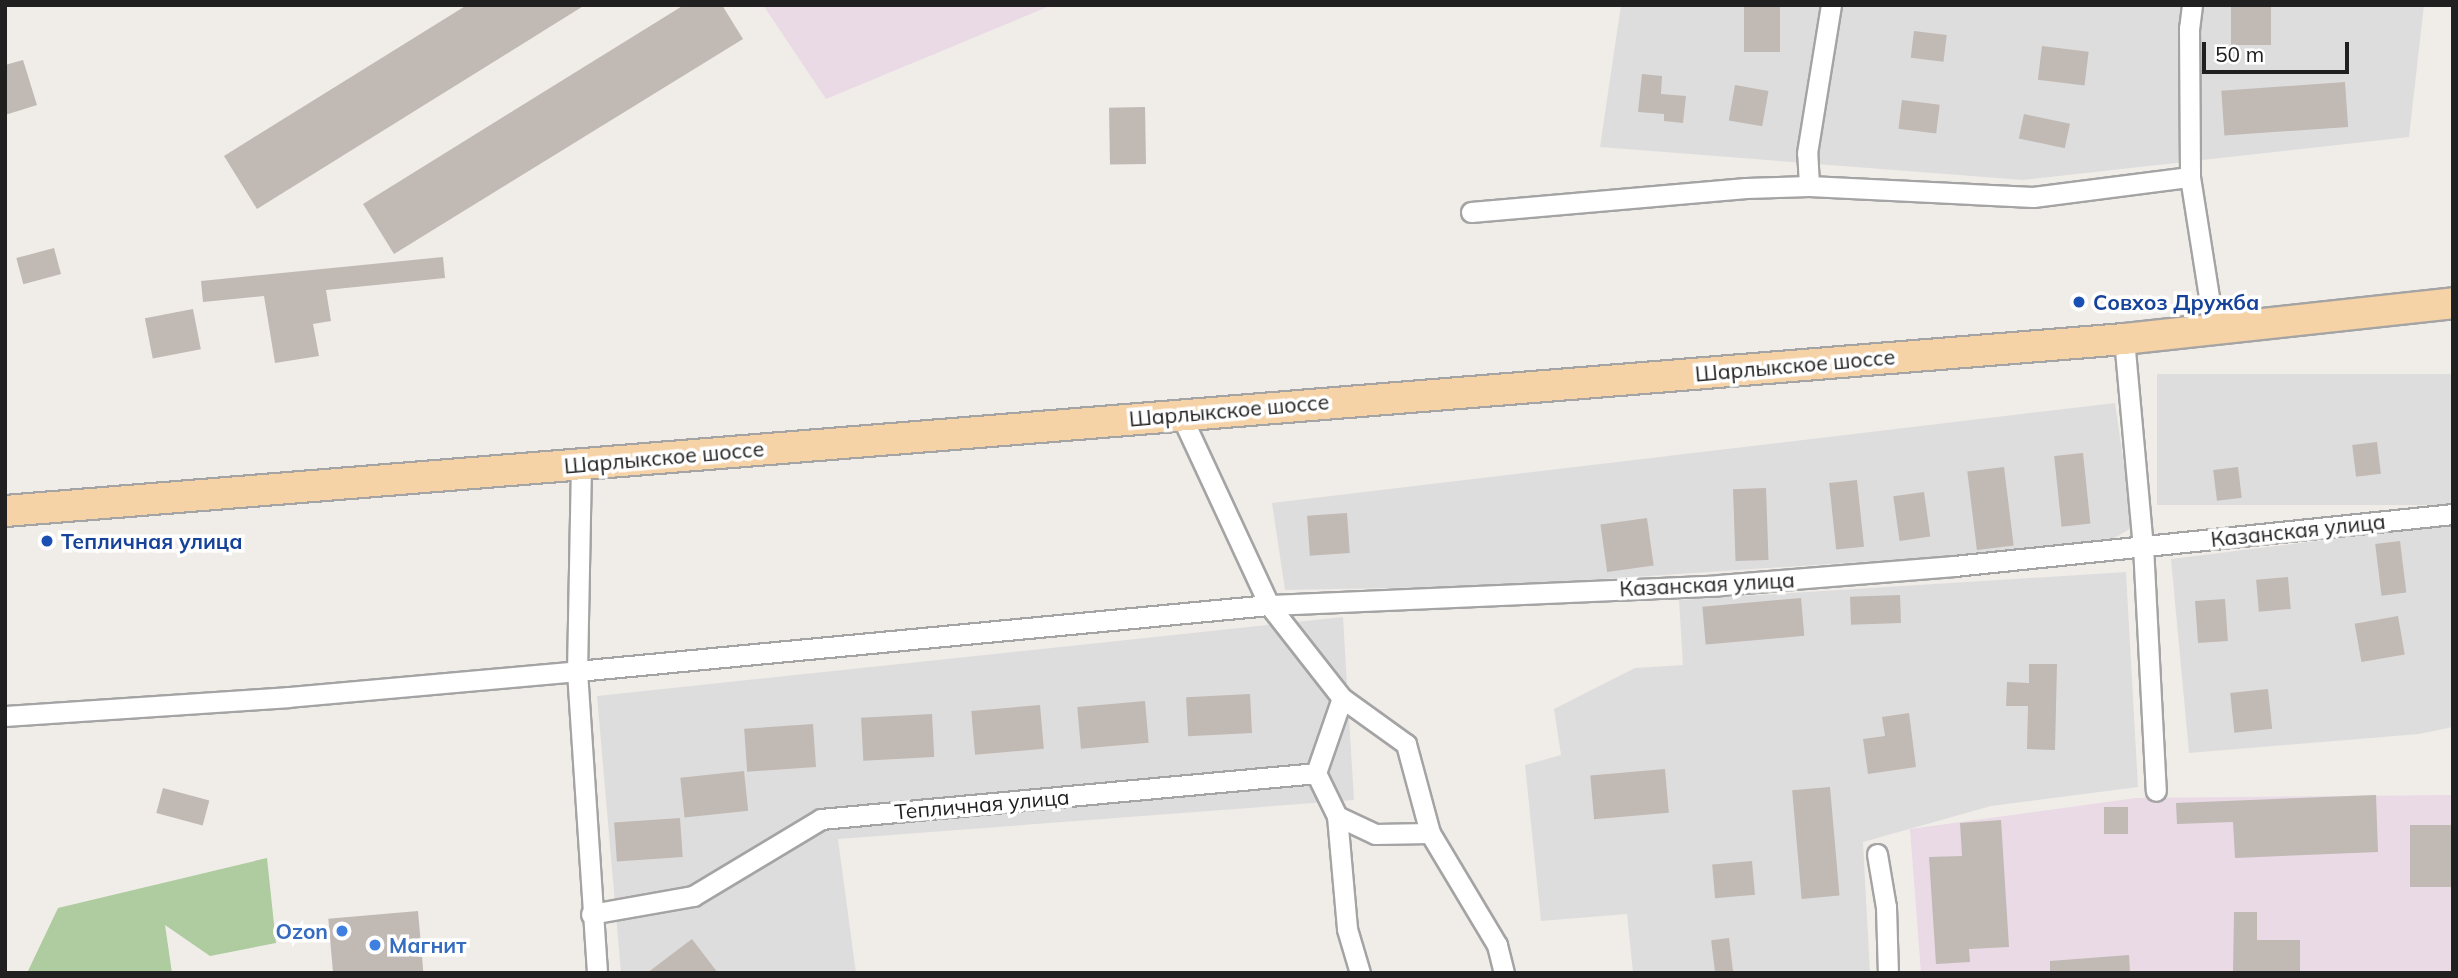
<!DOCTYPE html>
<meta charset="utf-8">
<style>
body{margin:0}
#map{position:relative;width:2458px;height:978px;overflow:hidden;background:#f0ede8;font-family:Mulish,sans-serif}
div>[style]{position:absolute}
[style*='--x']{left:calc(var(--x)*1px);top:calc(var(--y)*1px);width:calc(var(--w)*1px);rotate:calc(var(--a)*1deg)}
.residential>*{inset:0;background:#deddde;transform-origin:0 0}
.industrial>*{inset:0;background:#e9dae6}
.forest>*{inset:0;background:#aecc9f}
.building>*{inset:0;background:#c1b9b4;transform-origin:0 0}
.roads{filter:drop-shadow(2px 0 #a4a4a4) drop-shadow(-2px 0 #a4a4a4) drop-shadow(0 2px #a4a4a4) drop-shadow(0 -2px #a4a4a4)}
.minor>*{height:19px;margin:-9.5px;padding:0 9.5px;transform-origin:9.5px;border-radius:9.5px;background:#fff}
.primary>*{height:30px;margin:-15px;padding:0 15px;transform-origin:15px;border-radius:15px;background:#f6d2a7}
.dots>*{width:19px;height:19px;translate:-50% -50%;box-sizing:border-box;border:4px solid #fff;border-radius:50%}
span{translate:-50% -50%;white-space:nowrap;text-align:center;line-height:1.15;-webkit-text-stroke:7px #fff;paint-order:stroke}
.transit-label{font-size:21px;color:#164399;font-weight:700}
.left{translate:0 -50%;text-align:left}
.street-label{font-size:21px;color:#202020}
.shop-label{font-size:21px;color:#366cbe;font-weight:700}
.right{translate:-100% -50%;text-align:right}
.frame{position:absolute;inset:0;border:7px solid #202020;pointer-events:none}
.scale{position:absolute;left:2202px;top:42px;width:147px;height:32px;box-sizing:border-box;border:4px solid #202020;border-top:0;padding-left:9px;font-size:21px;line-height:24px;white-space:nowrap;color:#202020;-webkit-text-stroke:5px #fff;paint-order:stroke}
</style>
<div id="map">
<div class="residential">
<i style="clip-path:polygon(1621px 5px,2424px 5px,2409px 137px,2023px 180px,1600px 147px)"></i>
<i style="left:2453px;top:374px;width:131px;height:296px;rotate:90deg"></i>
<i style="clip-path:polygon(2115px 403px,2133px 527px,2101px 546px,1498px 586px,1285px 590px,1272px 503px)"></i>
<i style="clip-path:polygon(2453px 524px,2453px 727px,2419px 734px,2189px 753px,2171px 559px)"></i>
<i style="clip-path:polygon(2126px 572px,2138px 787px,1991px 806px,1863px 842px,1870px 973px,1633px 973px,1627px 914px,1541px 921px,1525px 765px,1561px 755px,1554px 709px,1635px 668px,1683px 665px,1679px 600px)"></i>
<i style="clip-path:polygon(1343px 617px,1354px 800px,838px 839px,856px 973px,621px 973px,597px 696px)"></i>
</div>
<div class="industrial">
<i style="clip-path:polygon(763px 5px,1052px 5px,826px 99px)"></i>
<i style="clip-path:polygon(2453px 795px,2453px 973px,1921px 973px,1910px 829px,2136px 798px)"></i>
</div>
<div class="forest">
<i style="clip-path:polygon(267px 858px,276px 943px,210px 956px,165px 925px,172px 973px,27px 973px,58px 908px)"></i>
</div>
<div class="building">
<i style="clip-path:polygon(467px 5px,585px 5px,257px 209px,224px 156px)"></i>
<i style="clip-path:polygon(684px 5px,722px 5px,743px 39px,394px 254px,363px 204px)"></i>
<i style="left:1744px;top:5px;width:36px;height:47px"></i>
<i style="left:2231px;top:5px;width:40px;height:40px"></i>
<i style="left:1914px;top:31px;width:33px;height:27px;rotate:7deg"></i>
<i style="left:2042px;top:46px;width:47px;height:34px;rotate:7deg"></i>
<i style="clip-path:polygon(23px 60px,37px 105px,5px 115px,5px 65px)"></i>
<i style="clip-path:polygon(1642px 74px,1662px 76px,1661px 94px,1686px 96px,1683px 123px,1664px 121px,1664px 114px,1638px 112px)"></i>
<i style="left:2345px;top:82px;width:45px;height:124px;rotate:86deg"></i>
<i style="left:1735px;top:85px;width:34px;height:36px;rotate:10deg"></i>
<i style="left:1902px;top:100px;width:38px;height:29px;rotate:7deg"></i>
<i style="left:1145px;top:107px;width:57px;height:36px;rotate:89deg"></i>
<i style="left:2024px;top:114px;width:47px;height:25px;rotate:12deg"></i>
<i style="left:54px;top:248px;width:27px;height:39px;rotate:75deg"></i>
<i style="clip-path:polygon(443px 257px,445px 278px,326px 290px,331px 321px,313px 324px,319px 356px,275px 363px,264px 296px,203px 302px,201px 281px)"></i>
<i style="left:193px;top:309px;width:41px;height:49px;rotate:79deg"></i>
<i style="left:2377px;top:442px;width:32px;height:25px;rotate:83deg"></i>
<i style="left:2083px;top:453px;width:71px;height:29px;rotate:84deg"></i>
<i style="left:2004px;top:467px;width:79px;height:37px;rotate:83deg"></i>
<i style="left:2238px;top:467px;width:31px;height:25px;rotate:83deg"></i>
<i style="left:1857px;top:480px;width:67px;height:28px;rotate:84deg"></i>
<i style="left:1766px;top:488px;width:72px;height:33px;rotate:88deg"></i>
<i style="left:1924px;top:492px;width:45px;height:31px;rotate:82deg"></i>
<i style="left:1347px;top:513px;width:40px;height:40px;rotate:86deg"></i>
<i style="left:1647px;top:518px;width:48px;height:47px;rotate:82deg"></i>
<i style="left:2400px;top:541px;width:52px;height:25px;rotate:83deg"></i>
<i style="left:2288px;top:577px;width:32px;height:32px;rotate:85deg"></i>
<i style="left:1900px;top:595px;width:28px;height:50px;rotate:88deg"></i>
<i style="left:1801px;top:598px;width:38px;height:99px;rotate:85deg"></i>
<i style="left:2225px;top:599px;width:42px;height:30px;rotate:86deg"></i>
<i style="left:2398px;top:616px;width:39px;height:44px;rotate:80deg"></i>
<i style="clip-path:polygon(2029px 664px,2057px 664px,2055px 750px,2027px 749px,2028px 706px,2006px 706px,2007px 682px,2029px 683px)"></i>
<i style="left:2268px;top:689px;width:40px;height:38px;rotate:84deg"></i>
<i style="left:1250px;top:694px;width:39px;height:64px;rotate:87deg"></i>
<i style="left:1145px;top:701px;width:42px;height:68px;rotate:85deg"></i>
<i style="left:1040px;top:705px;width:44px;height:69px;rotate:85deg"></i>
<i style="clip-path:polygon(1909px 713px,1916px 767px,1868px 774px,1863px 739px,1885px 736px,1882px 717px)"></i>
<i style="left:932px;top:714px;width:43px;height:71px;rotate:87deg"></i>
<i style="left:813px;top:724px;width:43px;height:69px;rotate:86deg"></i>
<i style="left:1665px;top:769px;width:44px;height:75px;rotate:85deg"></i>
<i style="left:744px;top:771px;width:40px;height:64px;rotate:84deg"></i>
<i style="left:1830px;top:787px;width:109px;height:38px;rotate:85deg"></i>
<i style="left:163px;top:788px;width:48px;height:26px;rotate:15deg"></i>
<i style="clip-path:polygon(2376px 795px,2378px 852px,2235px 858px,2233px 822px,2177px 824px,2176px 803px)"></i>
<i style="left:2104px;top:807px;width:24px;height:27px"></i>
<i style="left:680px;top:818px;width:39px;height:66px;rotate:86deg"></i>
<i style="clip-path:polygon(2001px 820px,2009px 947px,1969px 949px,1970px 962px,1936px 964px,1929px 857px,1962px 856px,1960px 823px)"></i>
<i style="left:2453px;top:825px;width:62px;height:43px;rotate:90deg"></i>
<i style="left:1752px;top:861px;width:34px;height:40px;rotate:85deg"></i>
<i style="left:418px;top:911px;width:62px;height:90px;rotate:85deg"></i>
<i style="clip-path:polygon(2234px 912px,2257px 912px,2257px 940px,2300px 940px,2300px 973px,2233px 972px)"></i>
<i style="left:1729px;top:938px;width:35px;height:18px;rotate:83deg"></i>
<i style="clip-path:polygon(692px 939px,718px 973px,647px 973px)"></i>
<i style="clip-path:polygon(2129px 955px,2130px 973px,2050px 973px,2050px 961px)"></i>
</div>
<div class="roads">
<div class="minor">
<i style="--x:2192;--y:5;--w:23;--a:97"></i>
<i style="--x:2189;--y:28;--w:149;--a:89.6"></i>
<i style="--x:2190;--y:177;--w:153;--a:81"></i>
<i style="--x:1809;--y:186;--w:33;--a:-93"></i>
<i style="--x:1807;--y:153;--w:150;--a:-80.8"></i>
<i style="--x:1471;--y:212;--w:276;--a:-5"></i>
<i style="--x:1746;--y:188;--w:63;--a:-1.8"></i>
<i style="--x:1809;--y:186;--w:224;--a:2.8"></i>
<i style="--x:2033;--y:197;--w:158;--a:-7.3"></i>
<i style="--x:2124;--y:339;--w:208;--a:84.8"></i>
<i style="--x:2143;--y:546;--w:245;--a:87"></i>
<i style="--x:1180;--y:413;--w:212;--a:65.1"></i>
<i style="--x:1269;--y:605;--w:118;--a:51.9"></i>
<i style="--x:1342;--y:698;--w:79;--a:35.7"></i>
<i style="--x:1406;--y:744;--w:92;--a:74.9"></i>
<i style="--x:1430;--y:833;--w:131;--a:59.1"></i>
<i style="--x:1497;--y:945;--w:29;--a:76"></i>
<i style="--x:581;--y:464;--w:207;--a:91.1"></i>
<i style="--x:577;--y:671;--w:303;--a:86.2"></i>
<i style="--x:5;--y:716;--w:284;--a:-3.8"></i>
<i style="--x:288;--y:697;--w:290;--a:-5.1"></i>
<i style="--x:577;--y:671;--w:695;--a:-5.45"></i>
<i style="--x:1269;--y:605;--w:450;--a:-2.5"></i>
<i style="--x:1719;--y:585;--w:236;--a:-4.6"></i>
<i style="--x:1954;--y:566;--w:502;--a:-5.95"></i>
<i style="--x:1316;--y:773;--w:48;--a:64"></i>
<i style="--x:1337;--y:816;--w:113;--a:84.9"></i>
<i style="--x:1347;--y:929;--w:46;--a:73.5"></i>
<i style="--x:1337;--y:816;--w:42;--a:25.3"></i>
<i style="--x:1375;--y:834;--w:55;--a:-1"></i>
<i style="--x:1877;--y:854;--w:54;--a:80.4"></i>
<i style="--x:1886;--y:907;--w:66;--a:88.3"></i>
<i style="--x:591;--y:914;--w:104;--a:-10"></i>
<i style="--x:693;--y:896;--w:149;--a:-31"></i>
<i style="--x:821;--y:819;--w:497;--a:-5.3"></i>
<i style="--x:1316;--y:773;--w:79;--a:-70.9"></i>
</div>
<div class="primary">
<i style="--x:5;--y:511;--w:2126;--a:-4.64"></i>
<i style="--x:2124;--y:339;--w:331;--a:-6.2"></i>
</div>
</div>
<div class="dots">
<i style="left:2079px;top:302px;background:#1a4fb4"></i>
<i style="left:47px;top:541px;background:#1a4fb4"></i>
<i style="left:342px;top:931px;background:#3f7fe0"></i>
<i style="left:375px;top:945px;background:#3f7fe0"></i>
</div>
<div class="transit-label">
<span class="left" style="left:2093px;top:302px">Совхоз Дружба</span>
<span class="left" style="left:61px;top:541px">Тепличная улица</span>
</div>
<div class="street-label">
<span style="left:1795px;top:365px;rotate:-5deg">Шарлыкское шоссе</span>
<span style="left:1229px;top:410px;rotate:-5deg">Шарлыкское шоссе</span>
<span style="left:664px;top:457px;rotate:-5deg">Шарлыкское шоссе</span>
<span style="left:2298px;top:530px;rotate:-6deg">Казанская улица</span>
<span style="left:1707px;top:584px;rotate:-3deg">Казанская улица</span>
<span style="left:982px;top:804px;rotate:-5deg">Тепличная улица</span>
</div>
<div class="shop-label">
<span class="right" style="left:328px;top:931px">Ozon</span>
<span class="left" style="left:389px;top:945px">Магнит</span>
</div>
<div class="frame"></div>
<div class="scale">50 m</div>
</div>
